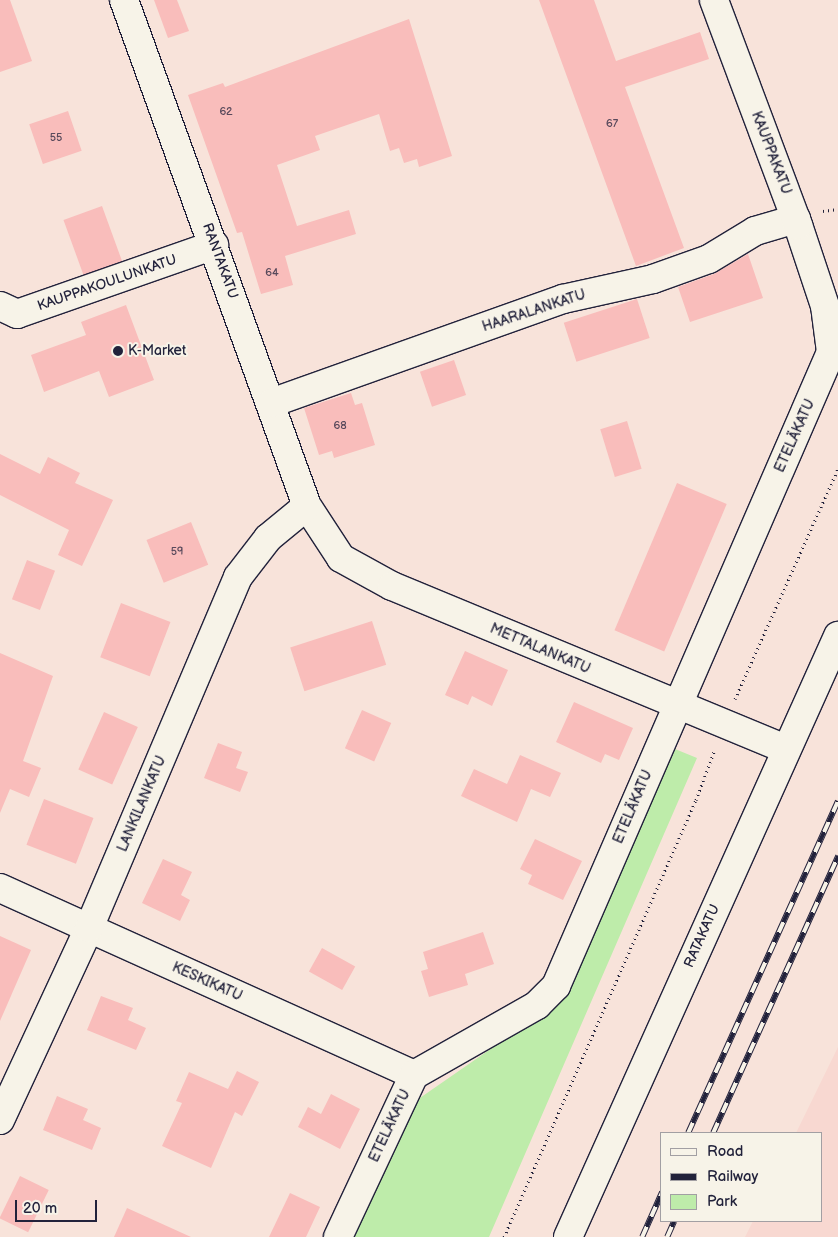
<!DOCTYPE html>
<meta charset="utf-8">
<style>
body{margin:0}
#map{position:relative;width:838px;height:1237px;overflow:hidden;background:#f8e3da;font-family:"Balsamiq Sans",sans-serif}
div>[style]{position:absolute}
[style*='--x']{left:calc(var(--x)*1px);top:calc(var(--y)*1px);width:calc(var(--w)*1px);rotate:calc(var(--a)*1deg)}
.built>*{inset:0;background:#f8d8d1}
.green>*{inset:0;background:#beecaa}
.building>*{inset:0;background:#f9bdbb;transform-origin:0 0}
.path>*{height:3px;margin-top:-1.5px;transform-origin:0;background:repeating-linear-gradient(90deg,#22223b 0 1px,transparent 0 5px)}
.roads{filter:drop-shadow(1px 0 #22223b) drop-shadow(-1px 0 #22223b) drop-shadow(0 1px #22223b) drop-shadow(0 -1px #22223b)}
.minor>*{height:28px;margin:-14px;padding:0 14px;transform-origin:14px;border-radius:14px;background:#f7f3e8}
.major>*{height:28px;margin:-14px;padding:0 14px;transform-origin:14px;border-radius:14px;background:#f7f3e8}
.rail>*{height:5.5px;margin-top:-2.75px;transform-origin:0;background:repeating-linear-gradient(90deg,#f7f3e8 0 11px,#22223b 0 22px);box-sizing:border-box;border-block:1px solid #22223b}
.dots>*{width:14px;height:14px;translate:-50% -50%;box-sizing:border-box;border:2px solid #f7f3e8;border-radius:50%}
span{translate:-50% -50%;white-space:nowrap;text-align:center;line-height:1.15;-webkit-text-stroke:4px #f7f3e8;paint-order:stroke}
.number-label{font-size:11px;color:#58495b}
.number-label span{-webkit-text-stroke-width:0}
.street-label{font-size:14px;color:#22223b}
.poi-label{font-size:14px;color:#22223b}
.left{translate:0 -50%;text-align:left}
.legend{position:absolute;left:660px;top:1132px;width:162px;height:90px;box-sizing:border-box;background:#f7f3e8;border:1px solid #a29fa3;margin:0;padding:6px 9px;list-style:none;font-size:15px;color:#22223b}
.legend li{display:flex;align-items:center;gap:10px;height:25px}
.legend b{width:25px;border:1px solid #a29fa3}
.scale{position:absolute;left:15px;top:1200px;width:82px;height:22px;box-sizing:border-box;border:2px solid #22223b;border-top:0;padding-left:6px;font-size:15px;line-height:18px;white-space:nowrap;color:#22223b;-webkit-text-stroke:4px #f7f3e8;paint-order:stroke}
</style>
<div id="map">
<div class="built">
<i style="clip-path:polygon(838px 1047px,838px 1237px,745px 1237px,753px 1221px,822px 1221px,822px 1133px,796px 1133px)"></i>
</div>
<div class="green">
<i style="clip-path:polygon(675px 749px,697px 758px,489px 1237px,347px 1237px,404px 1109px,548px 1009px)"></i>
</div>
<div class="building">
<i style="clip-path:polygon(0 0,10px 0,32px 61px,0 72px)"></i>
<i style="clip-path:polygon(154px 0,177px 0,189px 31px,168px 38px)"></i>
<i style="clip-path:polygon(539px 0,594px 0,616px 61px,700px 32px,709px 59px,625px 87px,684px 248px,636px 266px)"></i>
<i style="clip-path:polygon(409px 19px,452px 156px,419px 167px,417px 159px,404px 163px,399px 148px,390px 151px,379px 114px,315px 136px,320px 150px,277px 165px,297px 226px,349px 210px,356px 234px,285px 256px,293px 285px,261px 294px,242px 232px,237px 233px,188px 95px,223px 83px,225px 87px)"></i>
<i style="left:68px;top:111px;width:42px;height:41px;rotate:71deg"></i>
<i style="left:102px;top:206px;width:59px;height:41px;rotate:70deg"></i>
<i style="clip-path:polygon(748px 254px,763px 298px,690px 322px,678px 287px,714px 274px)"></i>
<i style="left:637px;top:299px;width:41px;height:77px;rotate:72deg"></i>
<i style="clip-path:polygon(126px 305px,154px 380px,109px 397px,99px 371px,44px 392px,31px 355px,86px 335px,81px 322px)"></i>
<i style="left:454px;top:360px;width:37px;height:36px;rotate:71deg"></i>
<i style="clip-path:polygon(351px 393px,355px 405px,362px 403px,375px 445px,334px 458px,332px 451px,319px 455px,304px 408px)"></i>
<i style="left:627px;top:421px;width:50px;height:28px;rotate:73deg"></i>
<i style="clip-path:polygon(0 454px,40px 474px,48px 457px,80px 473px,75px 483px,113px 500px,82px 566px,58px 555px,69px 530px,0 495px)"></i>
<i style="left:677px;top:483px;width:54px;height:160px;rotate:23deg"></i>
<i style="left:191px;top:522px;width:46px;height:48px;rotate:68deg"></i>
<i style="left:27px;top:560px;width:30px;height:42px;rotate:21deg"></i>
<i style="left:121px;top:603px;width:53px;height:58px;rotate:21deg"></i>
<i style="left:372px;top:621px;width:46px;height:86px;rotate:72deg"></i>
<i style="clip-path:polygon(465px 651px,508px 670px,492px 706px,472px 696px,468px 705px,445px 695px)"></i>
<i style="clip-path:polygon(0 653px,53px 676px,23px 761px,41px 768px,29px 797px,10px 789px,0 813px)"></i>
<i style="clip-path:polygon(574px 702px,633px 728px,619px 760px,605px 754px,601px 763px,556px 742px)"></i>
<i style="left:362px;top:710px;width:32px;height:42px;rotate:24deg"></i>
<i style="left:104px;top:712px;width:37px;height:63px;rotate:24deg"></i>
<i style="clip-path:polygon(218px 743px,242px 752px,236px 768px,248px 772px,240px 792px,204px 778px)"></i>
<i style="clip-path:polygon(520px 755px,561px 773px,550px 797px,531px 789px,517px 822px,461px 796px,474px 769px,507px 784px)"></i>
<i style="left:44px;top:799px;width:53px;height:49px;rotate:21deg"></i>
<i style="clip-path:polygon(535px 839px,582px 861px,563px 900px,528px 884px,532px 875px,520px 869px)"></i>
<i style="clip-path:polygon(163px 859px,192px 872px,181px 895px,190px 900px,180px 921px,142px 903px)"></i>
<i style="clip-path:polygon(483px 932px,494px 964px,465px 974px,468px 985px,429px 997px,421px 971px,428px 969px,423px 952px)"></i>
<i style="clip-path:polygon(0 936px,31px 950px,0 1021px)"></i>
<i style="left:322px;top:948px;width:38px;height:27px;rotate:29deg"></i>
<i style="clip-path:polygon(101px 996px,133px 1008px,128px 1020px,146px 1028px,136px 1050px,87px 1030px)"></i>
<i style="clip-path:polygon(237px 1071px,259px 1082px,242px 1116px,235px 1112px,211px 1168px,162px 1146px,182px 1103px,176px 1101px,189px 1072px,228px 1089px)"></i>
<i style="clip-path:polygon(331px 1094px,360px 1109px,340px 1149px,298px 1127px,308px 1107px,321px 1114px)"></i>
<i style="clip-path:polygon(57px 1096px,88px 1109px,83px 1120px,101px 1128px,92px 1150px,43px 1130px)"></i>
<i style="left:20px;top:1176px;width:32px;height:47px;rotate:26deg"></i>
<i style="clip-path:polygon(290px 1193px,320px 1207px,306px 1237px,269px 1237px)"></i>
<i style="clip-path:polygon(127px 1208px,191px 1237px,114px 1237px)"></i>
</div>
<div class="path">
<i style="--x:823;--y:211;--w:15;--a:-8"></i>
<i style="--x:735;--y:699;--w:252;--a:-65.9"></i>
<i style="--x:504;--y:1237;--w:477;--a:-66.3"></i>
<i style="--x:696;--y:800;--w:54;--a:-69.6"></i>
</div>
<div class="roads">
<div class="minor">
<i style="--x:124;--y:0;--w:538;--a:70.12"></i>
<i style="--x:307;--y:506;--w:62;--a:56.8"></i>
<i style="--x:341;--y:558;--w:58;--a:28.8"></i>
<i style="--x:392;--y:586;--w:425;--a:22.5"></i>
<i style="--x:0;--y:306;--w:19;--a:25"></i>
<i style="--x:17;--y:314;--w:209;--a:-19.3"></i>
<i style="--x:271;--y:403;--w:310;--a:-19.6"></i>
<i style="--x:563;--y:299;--w:92;--a:-12.5"></i>
<i style="--x:653;--y:279;--w:59;--a:-19.7"></i>
<i style="--x:709;--y:259;--w:54;--a:-31.3"></i>
<i style="--x:755;--y:231;--w:43;--a:-16.3"></i>
<i style="--x:0;--y:888;--w:454;--a:24.3"></i>
<i style="--x:0;--y:1120;--w:212;--a:-65.1"></i>
<i style="--x:89;--y:928;--w:381;--a:-67"></i>
<i style="--x:238;--y:577;--w:49;--a:-52.4"></i>
<i style="--x:268;--y:538;--w:50;--a:-39.4"></i>
<i style="--x:338;--y:1237;--w:179;--a:-64.9"></i>
<i style="--x:414;--y:1075;--w:142;--a:-29.6"></i>
<i style="--x:537;--y:1005;--w:27;--a:-45"></i>
<i style="--x:556;--y:986;--w:691;--a:-66.55"></i>
<i style="--x:831;--y:352;--w:46;--a:-97.4"></i>
<i style="--x:825;--y:306;--w:85;--a:-108.4"></i>
<i style="--x:798;--y:225;--w:240;--a:-110.5"></i>
</div>
<div class="major">
<i style="--x:568;--y:1237;--w:659;--a:-65.81"></i>
</div>
</div>
<div class="rail">
<i style="--x:688;--y:1133;--w:364;--a:-65.7"></i>
<i style="--x:713;--y:1133;--w:304;--a:-65.7"></i>
<i style="--x:642;--y:1237;--w:49;--a:-66"></i>
<i style="--x:667;--y:1237;--w:17;--a:-66"></i>
</div>
<div class="dots">
<i style="left:118px;top:351px;background:#22223b"></i>
</div>
<div class="number-label">
<span style="left:226px;top:112px">62</span>
<span style="left:612px;top:124px">67</span>
<span style="left:56px;top:138px">55</span>
<span style="left:272px;top:273px">64</span>
<span style="left:340px;top:426px">68</span>
<span style="left:177px;top:552px">59</span>
</div>
<div class="street-label">
<span style="left:771px;top:153px;rotate:69deg">KAUPPAKATU</span>
<span style="left:220px;top:261px;rotate:70deg">RANTAKATU</span>
<span style="left:107px;top:283px;rotate:-19deg">KAUPPAKOULUNKATU</span>
<span style="left:534px;top:311px;rotate:-18deg">HAARALANKATU</span>
<span style="left:795px;top:436px;rotate:-66deg">ETELÄKATU</span>
<span style="left:540px;top:649px;rotate:23deg">METTALANKATU</span>
<span style="left:142px;top:804px;rotate:-67deg">LANKILANKATU</span>
<span style="left:633px;top:807px;rotate:-67deg">ETELÄKATU</span>
<span style="left:702px;top:936px;rotate:-66deg">RATAKATU</span>
<span style="left:207px;top:982px;rotate:24deg">KESKIKATU</span>
<span style="left:390px;top:1126px;rotate:-65deg">ETELÄKATU</span>
</div>
<div class="poi-label">
<span class="left" style="left:128px;top:351px">K-Market</span>
</div>
<ul class="legend">
<li><b style="height:6px;background:#f7f3e8"></b>Road</li>
<li><b style="height:6px;background:#22223b"></b>Railway</li>
<li><b style="height:14px;background:#beecaa"></b>Park</li>
</ul>
<div class="scale">20 m</div>
</div>
